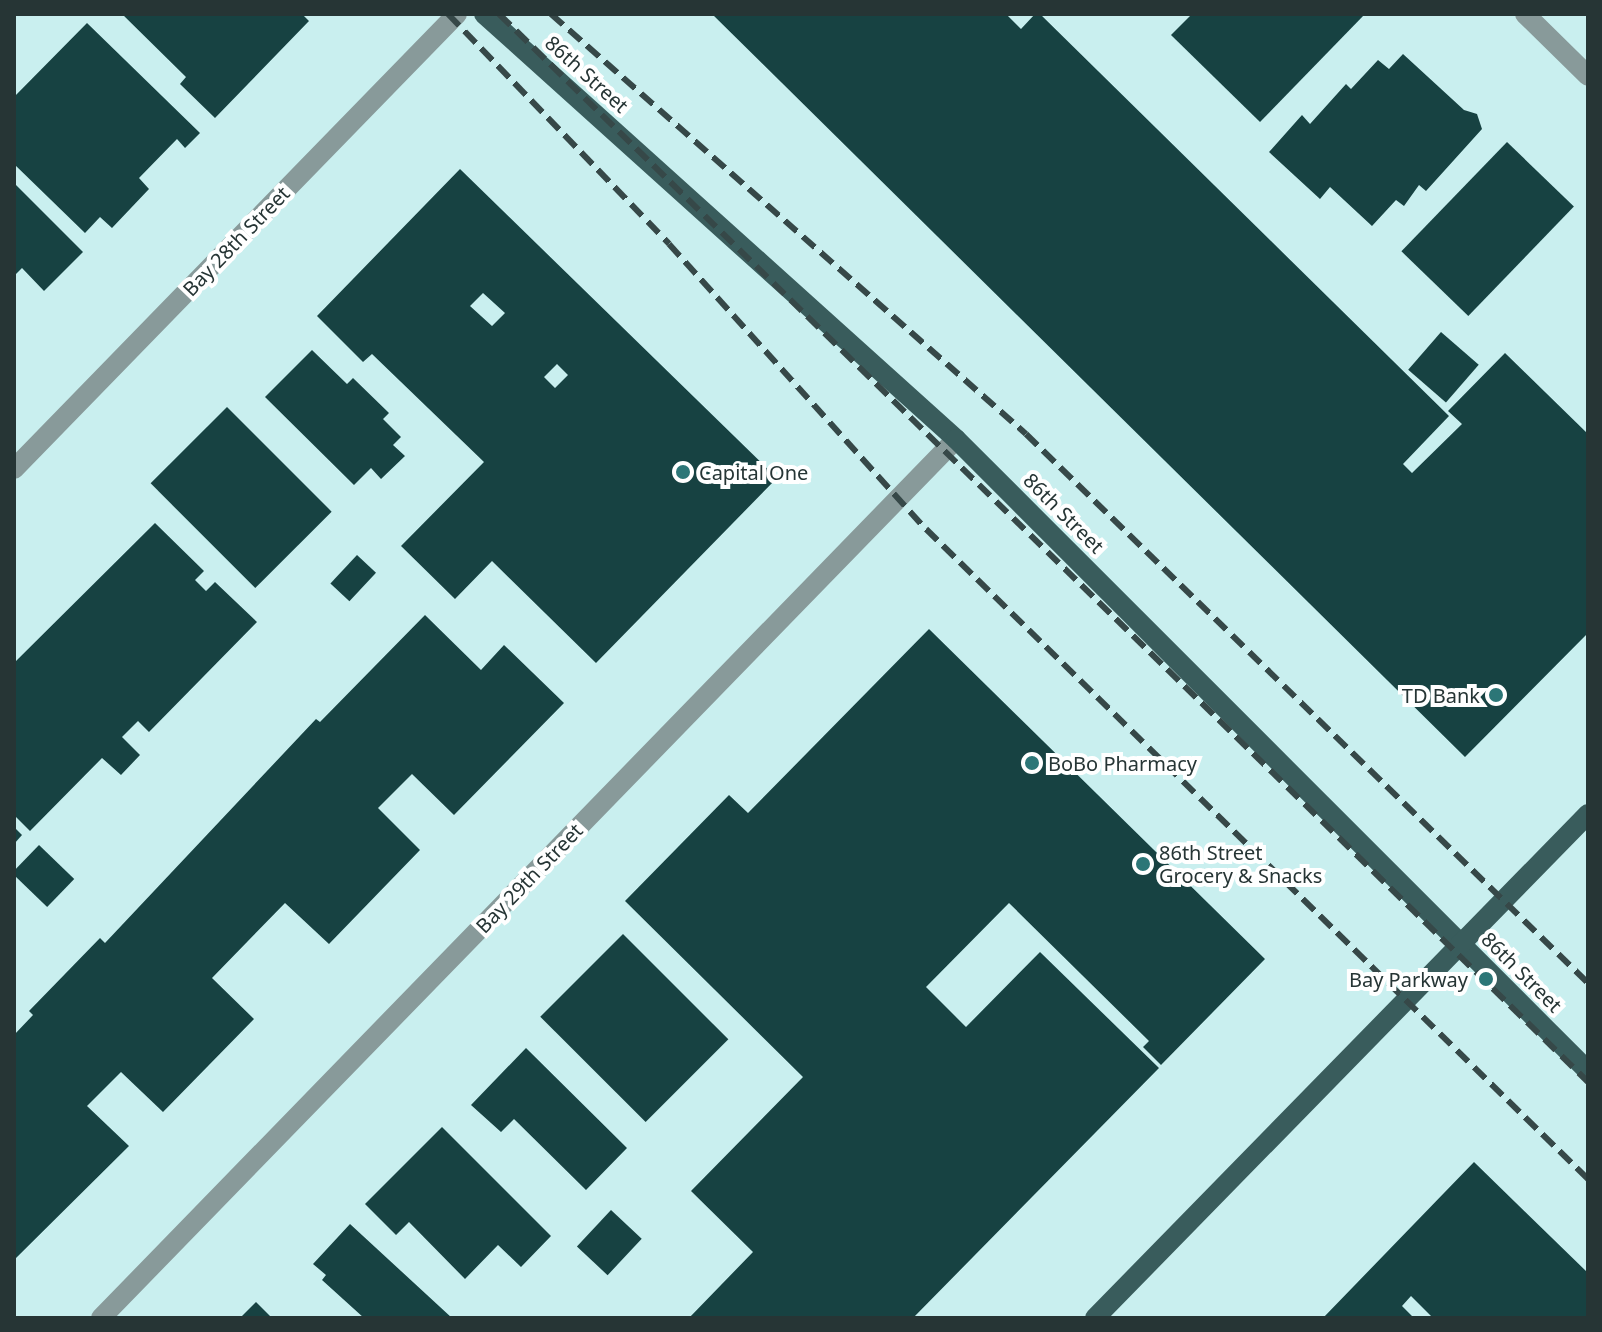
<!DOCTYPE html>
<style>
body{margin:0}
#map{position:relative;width:1602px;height:1332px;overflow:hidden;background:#c9efef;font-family:"Noto Sans",sans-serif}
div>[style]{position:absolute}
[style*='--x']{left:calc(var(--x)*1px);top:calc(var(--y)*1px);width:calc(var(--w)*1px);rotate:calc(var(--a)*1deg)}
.building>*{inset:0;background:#174242;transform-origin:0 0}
.minor>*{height:20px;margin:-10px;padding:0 10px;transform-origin:10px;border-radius:10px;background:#889a9a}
.major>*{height:20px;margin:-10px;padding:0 10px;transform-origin:10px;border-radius:10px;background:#395c5c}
.rail>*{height:6px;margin-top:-3px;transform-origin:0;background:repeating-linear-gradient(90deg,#364848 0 16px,transparent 0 24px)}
.dots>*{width:22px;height:22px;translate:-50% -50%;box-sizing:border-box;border:4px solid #fff;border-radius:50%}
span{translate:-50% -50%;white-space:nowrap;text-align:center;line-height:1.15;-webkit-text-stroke:8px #fff;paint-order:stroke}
.street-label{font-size:20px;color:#263535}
.poi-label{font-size:20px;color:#263535}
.left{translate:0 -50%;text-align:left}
.right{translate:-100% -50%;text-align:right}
.frame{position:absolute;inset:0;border:16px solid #263535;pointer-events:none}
</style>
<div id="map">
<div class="building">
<i style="clip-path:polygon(122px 14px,302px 14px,309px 21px,215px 118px,180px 84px,186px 77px)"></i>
<i style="clip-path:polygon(712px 14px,1006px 14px,1021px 29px,1035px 14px,1040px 14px,1449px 416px,1403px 464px,1412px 473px,1462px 424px,1448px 411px,1505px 353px,1588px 434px,1588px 633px,1465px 757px)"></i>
<i style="clip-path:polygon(1192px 14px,1365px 14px,1260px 122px,1171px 35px)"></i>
<i style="clip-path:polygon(87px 23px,200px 133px,185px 148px,177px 139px,139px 178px,149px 189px,112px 228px,100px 217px,85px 233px,14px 164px,14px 97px)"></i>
<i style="clip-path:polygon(1403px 54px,1464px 110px,1477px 114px,1482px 129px,1426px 191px,1419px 185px,1404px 206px,1396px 200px,1372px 226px,1330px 187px,1320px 199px,1269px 152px,1302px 115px,1310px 124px,1346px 84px,1351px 89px,1378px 60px,1389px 69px)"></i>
<i style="left:1507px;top:142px;width:93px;height:152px;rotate:44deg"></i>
<i style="clip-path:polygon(evenodd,460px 169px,777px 478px,596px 663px,492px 561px,455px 599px,401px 546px,484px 462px,372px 354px,363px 362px,317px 316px,460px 169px,483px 293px,505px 313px,492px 326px,470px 306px,483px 293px,460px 169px,557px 364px,568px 375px,555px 388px,544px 377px,557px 364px)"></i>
<i style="clip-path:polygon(14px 183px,83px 252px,44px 291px,22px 268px,14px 276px)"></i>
<i style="left:1441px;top:332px;width:50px;height:50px;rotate:41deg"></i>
<i style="clip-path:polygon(312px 350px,347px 384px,353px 378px,389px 413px,383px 419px,401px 437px,393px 445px,405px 456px,381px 479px,371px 468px,354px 485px,265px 397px)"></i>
<i style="left:227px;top:407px;width:148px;height:108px;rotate:45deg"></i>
<i style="clip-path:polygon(155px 523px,204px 571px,195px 580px,206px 591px,215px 582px,257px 622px,149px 732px,138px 721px,122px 737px,140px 755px,121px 775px,102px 758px,30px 831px,14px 815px,14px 663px)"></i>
<i style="left:357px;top:555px;width:26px;height:39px;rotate:43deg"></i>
<i style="clip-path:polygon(425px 615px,481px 670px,504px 645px,564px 703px,454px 815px,412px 774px,378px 808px,420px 850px,329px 944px,285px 903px,212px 978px,254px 1019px,163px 1112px,121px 1072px,87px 1106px,129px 1146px,14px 1260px,14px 1035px,33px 1015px,29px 1011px,100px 938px,105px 943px,316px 719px,320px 722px)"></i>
<i style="clip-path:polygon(929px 629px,1265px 959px,1161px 1065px,1143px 1047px,1149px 1041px,1009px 903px,926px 987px,966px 1027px,1040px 952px,1159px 1068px,913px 1318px,689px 1318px,753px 1252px,691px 1191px,803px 1077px,625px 901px,729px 795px,748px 813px)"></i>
<i style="clip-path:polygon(14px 827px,22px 835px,14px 844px)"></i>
<i style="left:39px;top:845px;width:49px;height:39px;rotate:44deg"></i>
<i style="left:623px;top:934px;width:149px;height:117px;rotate:45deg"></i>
<i style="clip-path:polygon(526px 1048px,627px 1148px,586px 1190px,514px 1119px,501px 1132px,471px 1105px)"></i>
<i style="clip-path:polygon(442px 1127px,551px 1236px,521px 1267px,498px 1245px,465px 1279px,409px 1222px,396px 1235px,365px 1204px)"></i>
<i style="clip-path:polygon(1474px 1162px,1588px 1273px,1588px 1318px,1433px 1318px,1411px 1296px,1402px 1306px,1414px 1318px,1323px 1318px)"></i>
<i style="left:611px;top:1210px;width:42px;height:50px;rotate:43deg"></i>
<i style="clip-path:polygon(350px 1224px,452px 1318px,364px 1318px,322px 1280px,326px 1275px,313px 1264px)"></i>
<i style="clip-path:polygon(256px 1302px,272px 1318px,240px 1318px)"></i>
</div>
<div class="minor">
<i style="--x:1525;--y:14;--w:88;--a:44.5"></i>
<i style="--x:14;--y:469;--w:635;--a:-45.77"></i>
<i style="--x:101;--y:1318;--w:1226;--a:-45.79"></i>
</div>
<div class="major">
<i style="--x:484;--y:14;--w:635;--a:42"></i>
<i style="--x:956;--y:439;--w:894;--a:45"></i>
<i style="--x:1095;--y:1318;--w:705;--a:-45.63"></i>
</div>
<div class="rail">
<i style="--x:448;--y:14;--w:319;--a:46.1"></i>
<i style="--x:669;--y:244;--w:384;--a:48"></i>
<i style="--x:926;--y:529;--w:928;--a:44.48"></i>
<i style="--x:499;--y:14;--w:1525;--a:44.44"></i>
<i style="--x:551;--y:14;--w:634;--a:41.48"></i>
<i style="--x:1026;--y:434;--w:786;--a:44.33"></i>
</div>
<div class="dots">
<i style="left:683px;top:472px;background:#2c7677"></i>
<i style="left:1496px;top:695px;background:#2c7677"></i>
<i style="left:1032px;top:763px;background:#2c7677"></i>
<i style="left:1143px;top:864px;background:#2c7677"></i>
<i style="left:1486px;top:979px;background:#2c7677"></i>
</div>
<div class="street-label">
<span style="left:587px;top:74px;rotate:42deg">86th Street</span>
<span style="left:236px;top:241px;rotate:-46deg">Bay 28th Street</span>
<span style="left:1064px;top:513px;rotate:45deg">86th Street</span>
<span style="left:529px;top:878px;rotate:-46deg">Bay 29th Street</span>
<span style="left:1522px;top:972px;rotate:45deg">86th Street</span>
</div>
<div class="poi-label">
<span class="left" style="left:699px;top:472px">Capital One</span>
<span class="right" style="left:1480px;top:695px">TD Bank</span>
<span class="left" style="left:1048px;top:763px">BoBo Pharmacy</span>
<span class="left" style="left:1159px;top:864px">86th Street<br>Grocery &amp; Snacks</span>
<span class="right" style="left:1468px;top:979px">Bay Parkway</span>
</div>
<div class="frame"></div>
</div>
